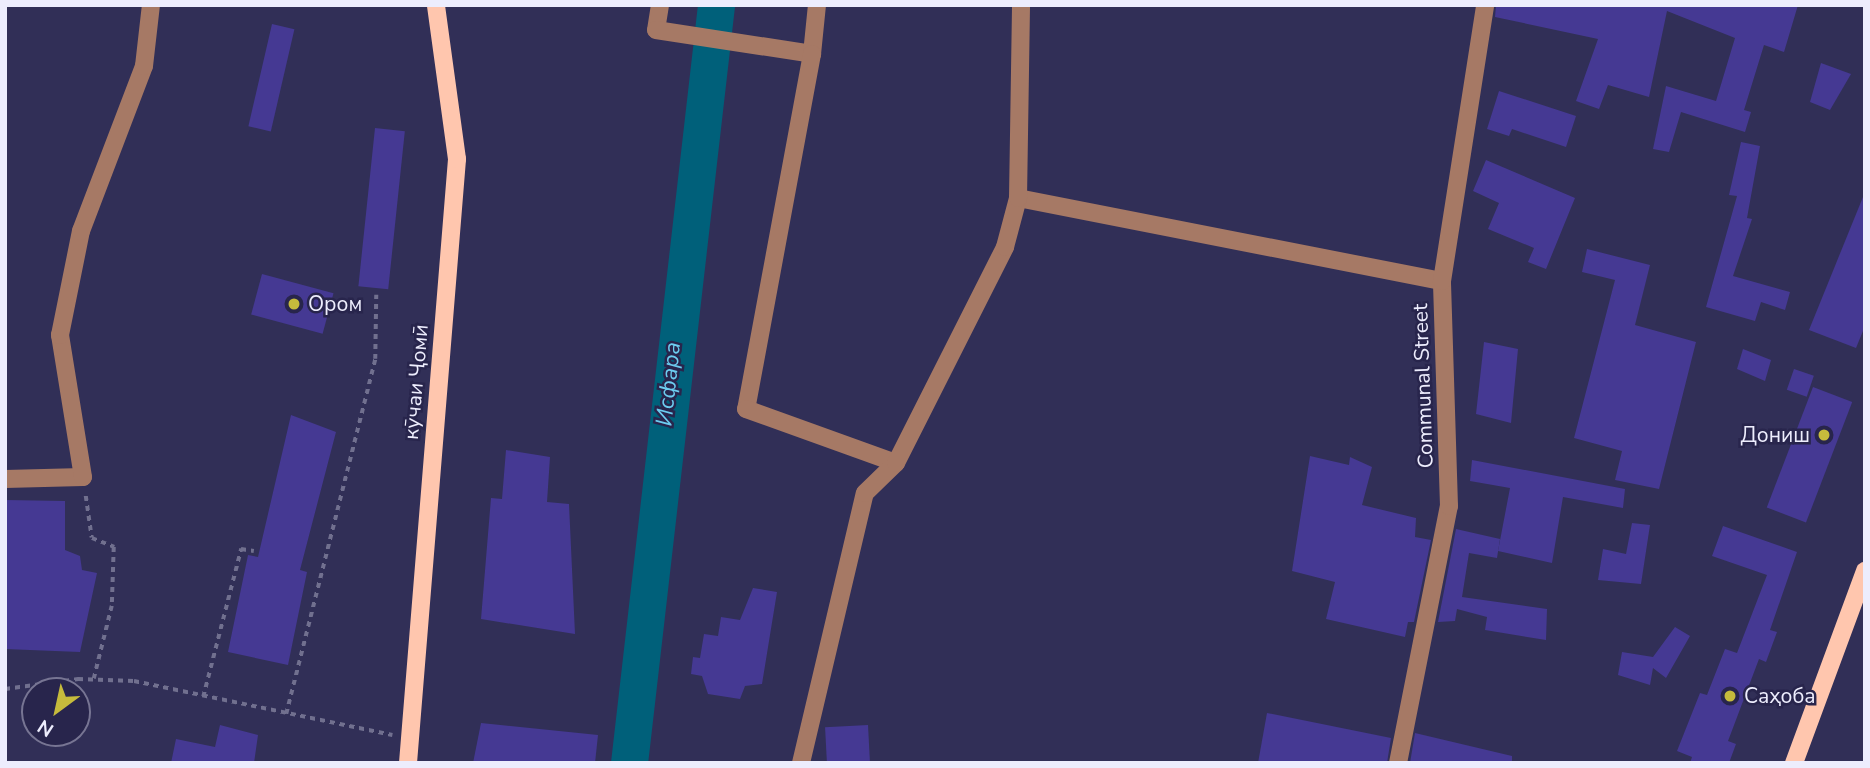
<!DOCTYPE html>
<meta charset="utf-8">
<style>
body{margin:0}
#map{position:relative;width:1870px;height:768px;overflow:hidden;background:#312f57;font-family:"Nunito Sans",sans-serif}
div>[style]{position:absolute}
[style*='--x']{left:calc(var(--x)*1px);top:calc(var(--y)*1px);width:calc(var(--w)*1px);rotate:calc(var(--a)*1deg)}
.river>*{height:37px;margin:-18.5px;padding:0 18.5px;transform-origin:18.5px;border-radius:18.5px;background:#00607a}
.building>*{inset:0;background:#453993;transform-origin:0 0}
.path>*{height:3.5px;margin-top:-1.75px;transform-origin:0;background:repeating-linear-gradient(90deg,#71708f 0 5px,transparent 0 10px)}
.minor>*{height:18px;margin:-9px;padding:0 9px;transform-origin:9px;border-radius:9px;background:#a67965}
.major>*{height:18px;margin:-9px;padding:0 9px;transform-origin:9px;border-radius:9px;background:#ffc6ae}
.dots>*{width:19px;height:19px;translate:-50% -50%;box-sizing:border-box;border:4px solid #28254c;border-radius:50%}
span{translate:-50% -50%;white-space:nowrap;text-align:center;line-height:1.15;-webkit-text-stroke:5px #28254c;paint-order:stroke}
.poi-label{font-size:21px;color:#ededfd}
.left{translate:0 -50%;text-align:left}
.right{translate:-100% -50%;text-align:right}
.street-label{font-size:21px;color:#ededfd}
.water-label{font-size:23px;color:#6ccdf0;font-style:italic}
.frame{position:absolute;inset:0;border:7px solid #ededfd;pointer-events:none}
.north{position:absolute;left:21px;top:677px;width:70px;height:70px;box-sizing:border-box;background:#28254c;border:2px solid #777593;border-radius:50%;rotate:213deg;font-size:19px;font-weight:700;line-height:28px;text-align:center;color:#ededfd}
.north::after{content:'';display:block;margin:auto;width:24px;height:32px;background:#c6bb3c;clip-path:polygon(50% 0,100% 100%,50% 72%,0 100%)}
</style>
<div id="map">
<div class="river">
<i style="--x:629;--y:763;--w:763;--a:-83.45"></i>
</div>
<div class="building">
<i style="clip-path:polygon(1496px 5px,1798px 5px,1784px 52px,1764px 45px,1744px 110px,1751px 112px,1745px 132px,1681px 112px,1669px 152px,1653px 149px,1666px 86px,1716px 101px,1735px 38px,1667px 11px,1649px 97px,1608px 85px,1599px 109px,1576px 101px,1598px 39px,1495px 17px)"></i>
<i style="left:272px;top:24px;width:23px;height:105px;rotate:13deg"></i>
<i style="clip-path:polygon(1821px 63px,1851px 74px,1830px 110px,1810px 102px)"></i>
<i style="clip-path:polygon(1499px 91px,1576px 116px,1566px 147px,1512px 129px,1509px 136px,1487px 129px)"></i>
<i style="left:375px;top:128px;width:30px;height:159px;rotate:6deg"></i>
<i style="clip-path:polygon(1741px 142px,1760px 146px,1747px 218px,1752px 219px,1733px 276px,1790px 292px,1785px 310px,1761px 302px,1755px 321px,1706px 307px,1737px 196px,1729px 195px)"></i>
<i style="clip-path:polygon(1486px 160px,1575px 198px,1546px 269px,1528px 262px,1534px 248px,1488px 229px,1499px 203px,1473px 191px)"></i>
<i style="clip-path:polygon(1865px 192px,1865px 326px,1856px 348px,1809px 330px)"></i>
<i style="clip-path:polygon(1587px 249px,1650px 265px,1635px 325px,1696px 342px,1659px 489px,1615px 480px,1622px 451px,1574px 438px,1615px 280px,1582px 272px)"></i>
<i style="left:262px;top:274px;width:74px;height:42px;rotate:15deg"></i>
<i style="clip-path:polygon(1484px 342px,1518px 349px,1511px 423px,1476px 414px)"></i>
<i style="clip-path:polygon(1743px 349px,1771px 360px,1765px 381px,1737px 369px)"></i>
<i style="left:1794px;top:369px;width:21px;height:22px;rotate:19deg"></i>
<i style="left:1813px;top:387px;width:42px;height:129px;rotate:21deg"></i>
<i style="clip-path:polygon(291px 415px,336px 432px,300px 570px,307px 572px,288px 665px,228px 652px,248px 555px,258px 557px)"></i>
<i style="clip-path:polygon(506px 450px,550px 457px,547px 502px,569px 504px,575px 634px,481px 619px,491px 498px,502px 499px)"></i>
<i style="clip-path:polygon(1310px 456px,1349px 465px,1350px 457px,1372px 467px,1362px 505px,1416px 518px,1415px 537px,1431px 540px,1414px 622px,1408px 622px,1405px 637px,1326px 619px,1335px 582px,1292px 571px)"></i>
<i style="clip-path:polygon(1472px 460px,1625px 489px,1623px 508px,1563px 497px,1552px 563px,1498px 551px,1510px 488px,1470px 481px)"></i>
<i style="clip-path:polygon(5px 500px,65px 501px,65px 550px,80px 556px,82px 570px,97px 573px,80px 652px,5px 649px)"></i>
<i style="clip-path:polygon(1632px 523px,1650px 525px,1641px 584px,1598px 580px,1603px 549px,1626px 554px)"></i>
<i style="clip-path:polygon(1723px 526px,1797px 552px,1770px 630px,1777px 632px,1766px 662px,1759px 659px,1728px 741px,1736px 744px,1729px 763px,1690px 763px,1692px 757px,1677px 751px,1700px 693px,1707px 695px,1725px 649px,1737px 653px,1767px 575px,1712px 556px)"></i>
<i style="clip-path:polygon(1456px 529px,1500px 539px,1497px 558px,1469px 553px,1462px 597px,1547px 609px,1546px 640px,1485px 630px,1487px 617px,1457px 609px,1455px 621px,1438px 622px)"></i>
<i style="clip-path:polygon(753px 588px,777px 592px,762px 684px,745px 686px,740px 699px,708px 694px,702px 676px,691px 674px,693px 657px,700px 658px,704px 634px,718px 636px,721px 617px,740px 620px)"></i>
<i style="clip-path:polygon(1675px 627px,1690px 636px,1666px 678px,1653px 668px,1650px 685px,1618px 675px,1622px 652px,1653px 657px)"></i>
<i style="clip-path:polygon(1267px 713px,1391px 738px,1387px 763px,1258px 763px)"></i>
<i style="clip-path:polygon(481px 723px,598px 735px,595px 763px,473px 763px)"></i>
<i style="clip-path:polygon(220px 725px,258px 735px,254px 763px,171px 763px,176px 739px,215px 747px)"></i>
<i style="left:868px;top:725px;width:38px;height:43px;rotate:87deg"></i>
<i style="clip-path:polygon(1415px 733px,1512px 756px,1512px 763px,1410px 763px)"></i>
</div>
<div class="path">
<i style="--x:86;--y:496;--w:42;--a:81.9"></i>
<i style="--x:92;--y:538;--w:24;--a:22"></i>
<i style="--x:114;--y:547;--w:59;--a:91.9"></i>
<i style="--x:112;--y:606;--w:75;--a:103.9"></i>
<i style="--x:5;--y:689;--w:74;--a:-7.8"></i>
<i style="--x:78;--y:679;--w:56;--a:2"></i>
<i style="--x:134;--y:681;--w:264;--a:11.8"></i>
<i style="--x:203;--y:697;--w:153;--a:-75.6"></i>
<i style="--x:241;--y:549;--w:13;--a:9"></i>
<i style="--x:286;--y:714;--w:366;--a:-75.9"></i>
<i style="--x:375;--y:359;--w:64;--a:-89.1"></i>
</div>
<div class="minor">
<i style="--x:660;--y:5;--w:25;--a:99"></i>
<i style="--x:656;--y:30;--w:158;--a:8.7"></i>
<i style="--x:812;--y:54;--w:49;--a:-84.2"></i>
<i style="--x:812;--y:54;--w:361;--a:100.5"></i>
<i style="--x:746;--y:409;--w:159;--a:19.8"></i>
<i style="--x:1018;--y:198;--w:432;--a:11.1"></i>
<i style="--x:5;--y:479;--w:78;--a:-1.5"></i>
<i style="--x:83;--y:477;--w:144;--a:-99.2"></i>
<i style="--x:60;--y:335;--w:106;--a:-78.6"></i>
<i style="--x:81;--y:231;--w:177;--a:-69.1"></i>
<i style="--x:144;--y:66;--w:61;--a:-83.5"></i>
<i style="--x:801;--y:763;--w:277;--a:-76.7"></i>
<i style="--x:865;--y:493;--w:43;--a:-44.1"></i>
<i style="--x:896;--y:463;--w:242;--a:-63.2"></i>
<i style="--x:1005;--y:247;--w:51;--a:-75.1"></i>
<i style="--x:1018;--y:198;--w:193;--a:-89.1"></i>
<i style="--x:1398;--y:763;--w:262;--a:-78.8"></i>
<i style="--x:1449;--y:506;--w:225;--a:-91.8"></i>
<i style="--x:1442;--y:281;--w:279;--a:-81.1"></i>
</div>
<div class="major">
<i style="--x:408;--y:763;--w:606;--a:-85.36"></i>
<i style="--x:457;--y:159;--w:155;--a:-97.8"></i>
<i style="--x:1794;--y:763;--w:205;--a:-69.7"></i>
</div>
<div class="dots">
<i style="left:294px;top:304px;background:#c6bb3c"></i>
<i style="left:1824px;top:435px;background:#c6bb3c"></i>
<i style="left:1730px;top:696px;background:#c6bb3c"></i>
</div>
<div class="poi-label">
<span class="left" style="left:308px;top:304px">Ором</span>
<span class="right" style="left:1810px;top:435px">Дониш</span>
<span class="left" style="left:1744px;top:696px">Саҳоба</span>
</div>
<div class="street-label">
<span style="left:416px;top:382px;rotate:-85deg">кӯчаи Ҷомӣ</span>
<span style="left:1423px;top:386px;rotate:-92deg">Communal Street</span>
</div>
<div class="water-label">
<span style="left:669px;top:384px;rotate:-84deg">Исфара</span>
</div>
<div class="frame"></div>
<div class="north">N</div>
</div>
